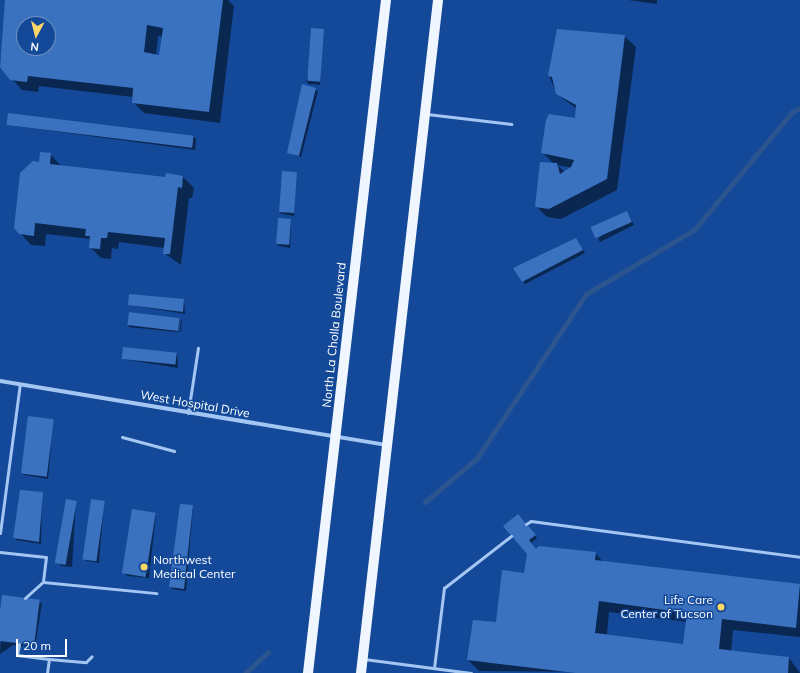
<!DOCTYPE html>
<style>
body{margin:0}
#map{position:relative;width:800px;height:673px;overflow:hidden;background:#134998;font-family:Mulish,sans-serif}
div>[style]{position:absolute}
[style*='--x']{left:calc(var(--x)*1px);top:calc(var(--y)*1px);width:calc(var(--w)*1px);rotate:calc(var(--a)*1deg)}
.shadow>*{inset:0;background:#0007;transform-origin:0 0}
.stream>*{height:5px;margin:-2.5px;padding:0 2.5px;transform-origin:2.5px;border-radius:2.5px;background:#2c548f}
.building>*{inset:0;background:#3b72c0;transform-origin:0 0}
.service>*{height:3px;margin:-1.5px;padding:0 1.5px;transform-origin:1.5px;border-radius:1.5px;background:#a4c6f3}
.minor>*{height:4px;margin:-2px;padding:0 2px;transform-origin:2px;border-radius:2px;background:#a4c6f3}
.primary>*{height:10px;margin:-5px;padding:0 5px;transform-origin:5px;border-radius:5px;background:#f0f6ff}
.dots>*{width:11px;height:11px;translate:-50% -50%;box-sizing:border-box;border:2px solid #134998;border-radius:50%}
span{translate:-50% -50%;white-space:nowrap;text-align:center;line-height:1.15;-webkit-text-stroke:3px #134998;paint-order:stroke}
.street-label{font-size:12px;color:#fff}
.poi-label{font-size:12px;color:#fff}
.left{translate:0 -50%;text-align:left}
.right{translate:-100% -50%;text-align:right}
.north{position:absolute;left:16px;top:16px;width:40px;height:40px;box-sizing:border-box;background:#134998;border:1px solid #7192c1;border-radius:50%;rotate:187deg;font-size:11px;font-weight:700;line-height:16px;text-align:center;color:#fff}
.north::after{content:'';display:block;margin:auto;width:14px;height:18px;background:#ffd766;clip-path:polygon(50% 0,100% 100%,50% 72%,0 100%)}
.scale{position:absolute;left:16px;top:639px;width:51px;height:18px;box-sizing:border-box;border:2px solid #fff;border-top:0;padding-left:5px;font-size:12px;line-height:14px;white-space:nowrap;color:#fff;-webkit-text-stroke:3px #134998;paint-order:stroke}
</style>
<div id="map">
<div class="shadow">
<i style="clip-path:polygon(evenodd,7px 0,228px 0,234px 6px,220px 123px,144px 113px,133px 102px,133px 97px,39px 86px,38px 92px,22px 90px,0 65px,7px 0,24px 24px,48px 24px,48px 48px,24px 48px,24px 24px,7px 0,158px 36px,163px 37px,160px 56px,156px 55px,158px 36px)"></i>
<i style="clip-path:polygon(628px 0,657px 0,657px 4px)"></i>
<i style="clip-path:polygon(323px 30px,320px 85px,309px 84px,306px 81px)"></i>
<i style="clip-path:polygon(evenodd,624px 36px,636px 47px,617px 190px,561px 219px,547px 217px,536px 206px,554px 164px,543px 153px,576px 120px,577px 109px,557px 94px,549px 76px,624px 36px,557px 165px,573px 168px,565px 172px,557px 165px)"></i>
<i style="clip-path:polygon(303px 85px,318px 91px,301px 157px,288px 152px)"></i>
<i style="clip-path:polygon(8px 125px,194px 137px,196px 139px,195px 150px)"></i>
<i style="clip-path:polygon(50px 154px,61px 166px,166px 178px,183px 177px,194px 188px,192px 198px,189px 198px,181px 265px,164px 253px,165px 248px,119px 242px,118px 249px,112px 248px,111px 259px,101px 258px,90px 247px,91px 239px,46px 234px,45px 246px,31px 245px,20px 233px,40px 163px)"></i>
<i style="clip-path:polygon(296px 173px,294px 216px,282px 214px,279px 212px)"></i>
<i style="clip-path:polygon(627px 212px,634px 225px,600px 242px,598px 239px)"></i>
<i style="clip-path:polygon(291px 220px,290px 248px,279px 246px,276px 244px)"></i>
<i style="clip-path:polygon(578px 242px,585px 253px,525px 284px,523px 281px)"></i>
<i style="clip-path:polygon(184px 300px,185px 314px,129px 305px)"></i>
<i style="left:130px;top:314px;width:50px;height:13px;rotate:6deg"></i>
<i style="clip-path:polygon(181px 320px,182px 321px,181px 332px,180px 332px)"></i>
<i style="clip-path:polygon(177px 354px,178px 368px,123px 359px)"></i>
<i style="clip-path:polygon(53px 420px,48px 479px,24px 475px,21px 473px)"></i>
<i style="clip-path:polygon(42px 493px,41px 544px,17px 540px,14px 537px)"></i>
<i style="clip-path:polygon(76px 502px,72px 567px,61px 566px,59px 564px)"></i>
<i style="clip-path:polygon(104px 502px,99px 563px,87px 561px,84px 559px)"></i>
<i style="clip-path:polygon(193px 506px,186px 591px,172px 589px,170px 586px)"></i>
<i style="clip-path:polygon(156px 513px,149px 578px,128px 576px,125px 574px)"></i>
<i style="clip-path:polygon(evenodd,521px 517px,537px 538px,531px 543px,537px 550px,595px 553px,604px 563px,800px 585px,800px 637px,733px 630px,731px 652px,789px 658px,800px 673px,479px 671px,468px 660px,497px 624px,525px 574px,528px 554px,521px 517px,609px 612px,687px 622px,684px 645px,607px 635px,609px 612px)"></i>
<i style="clip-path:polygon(3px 596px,42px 603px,35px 647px,13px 645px,0 654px)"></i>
</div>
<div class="stream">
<i style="--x:425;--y:502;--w:68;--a:-40.2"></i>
<i style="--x:477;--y:458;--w:197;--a:-56.4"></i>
<i style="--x:586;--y:294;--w:126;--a:-30.7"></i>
<i style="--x:694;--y:230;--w:153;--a:-50.3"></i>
<i style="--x:792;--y:112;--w:9;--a:-27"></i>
<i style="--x:245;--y:673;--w:31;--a:-42"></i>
</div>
<div class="building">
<i style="clip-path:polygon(evenodd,5px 0,223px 0,209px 112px,132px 103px,133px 88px,28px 76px,27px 82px,10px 80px,0 67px,5px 0,24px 24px,48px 24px,48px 48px,24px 48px,24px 24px,5px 0,147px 25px,163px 28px,159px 55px,144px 52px,147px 25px)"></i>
<i style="left:311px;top:28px;width:13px;height:53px;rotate:4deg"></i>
<i style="clip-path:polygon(557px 29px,625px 35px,607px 179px,549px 209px,535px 207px,540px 162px,557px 163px,560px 174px,571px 167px,574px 160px,541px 153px,546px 120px,549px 114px,575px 118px,576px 105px,556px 94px,552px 77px,548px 76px)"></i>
<i style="clip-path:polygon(302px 84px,316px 88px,299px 156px,287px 153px)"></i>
<i style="left:8px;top:113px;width:187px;height:12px;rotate:7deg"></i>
<i style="clip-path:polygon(40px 152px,51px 153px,50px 164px,165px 177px,166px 173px,183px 176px,182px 188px,178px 187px,170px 254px,163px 254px,165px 238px,108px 232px,107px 238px,101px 238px,100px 249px,89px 248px,90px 236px,85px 236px,86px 229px,35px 223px,34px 236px,19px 234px,14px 228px,20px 173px,33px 161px,39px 162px)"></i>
<i style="left:282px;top:171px;width:15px;height:41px;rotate:4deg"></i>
<i style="left:627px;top:211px;width:12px;height:40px;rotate:66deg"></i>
<i style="left:278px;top:218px;width:13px;height:26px;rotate:4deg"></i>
<i style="clip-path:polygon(576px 238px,583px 250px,522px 282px,513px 268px)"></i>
<i style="clip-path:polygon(129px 294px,184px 299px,183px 312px,128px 305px)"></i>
<i style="left:129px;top:312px;width:51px;height:13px;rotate:7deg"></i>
<i style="left:123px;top:347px;width:54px;height:12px;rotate:6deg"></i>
<i style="left:28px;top:416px;width:26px;height:58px;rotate:7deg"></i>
<i style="clip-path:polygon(20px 490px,43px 492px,39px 542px,13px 538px)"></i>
<i style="left:66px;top:499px;width:11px;height:65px;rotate:10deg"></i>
<i style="left:91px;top:499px;width:14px;height:61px;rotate:8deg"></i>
<i style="clip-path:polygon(180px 504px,193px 505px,184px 589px,169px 587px)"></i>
<i style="left:132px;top:509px;width:24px;height:65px;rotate:9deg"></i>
<i style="clip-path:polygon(evenodd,518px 514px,536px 535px,529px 540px,536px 549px,539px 546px,596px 552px,595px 560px,800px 584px,796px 628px,722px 619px,719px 649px,789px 657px,788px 673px,576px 673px,467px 660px,473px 620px,496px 622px,502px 570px,524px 573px,527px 554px,503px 526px,518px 514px,599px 601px,687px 613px,683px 644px,595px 633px,599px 601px)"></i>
<i style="left:2px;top:595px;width:38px;height:46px;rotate:7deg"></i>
</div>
<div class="service">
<i style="--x:427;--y:114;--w:85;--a:6.8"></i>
<i style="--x:188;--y:413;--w:66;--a:-81.3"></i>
<i style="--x:122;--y:437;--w:54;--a:15.1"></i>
<i style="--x:526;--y:524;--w:6;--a:-31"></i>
<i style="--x:531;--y:521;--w:271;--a:7.6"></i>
<i style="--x:0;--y:533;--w:150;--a:-82.4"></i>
<i style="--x:0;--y:552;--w:46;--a:6.2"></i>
<i style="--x:46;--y:557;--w:25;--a:97"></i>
<i style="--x:43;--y:582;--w:114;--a:5.6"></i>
<i style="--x:25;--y:598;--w:24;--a:-42"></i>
<i style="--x:19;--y:644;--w:11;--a:100"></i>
<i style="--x:17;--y:655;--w:32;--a:7"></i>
<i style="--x:364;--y:659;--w:108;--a:7.5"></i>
<i style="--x:434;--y:668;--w:81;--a:-82.9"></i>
<i style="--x:444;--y:588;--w:85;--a:-37.8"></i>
<i style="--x:47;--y:673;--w:14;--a:-82"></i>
<i style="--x:49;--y:659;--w:37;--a:5"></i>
<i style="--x:86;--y:662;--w:8;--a:-45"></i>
</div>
<div class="minor">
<i style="--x:0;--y:381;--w:391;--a:9.4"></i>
</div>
<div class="primary">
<i style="--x:308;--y:673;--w:678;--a:-83.39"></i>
<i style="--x:361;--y:673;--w:677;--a:-83.47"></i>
</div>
<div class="dots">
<i style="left:144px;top:567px;background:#ffd766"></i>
<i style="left:721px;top:607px;background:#ffd766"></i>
</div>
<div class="street-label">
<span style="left:334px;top:335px;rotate:-84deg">North La Cholla Boulevard</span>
<span style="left:195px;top:404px;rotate:10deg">West Hospital Drive</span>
</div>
<div class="poi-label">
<span class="left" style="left:153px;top:567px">Northwest<br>Medical Center</span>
<span class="right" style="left:713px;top:607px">Life Care<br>Center of Tucson</span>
</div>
<div class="north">N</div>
<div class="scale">20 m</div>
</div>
